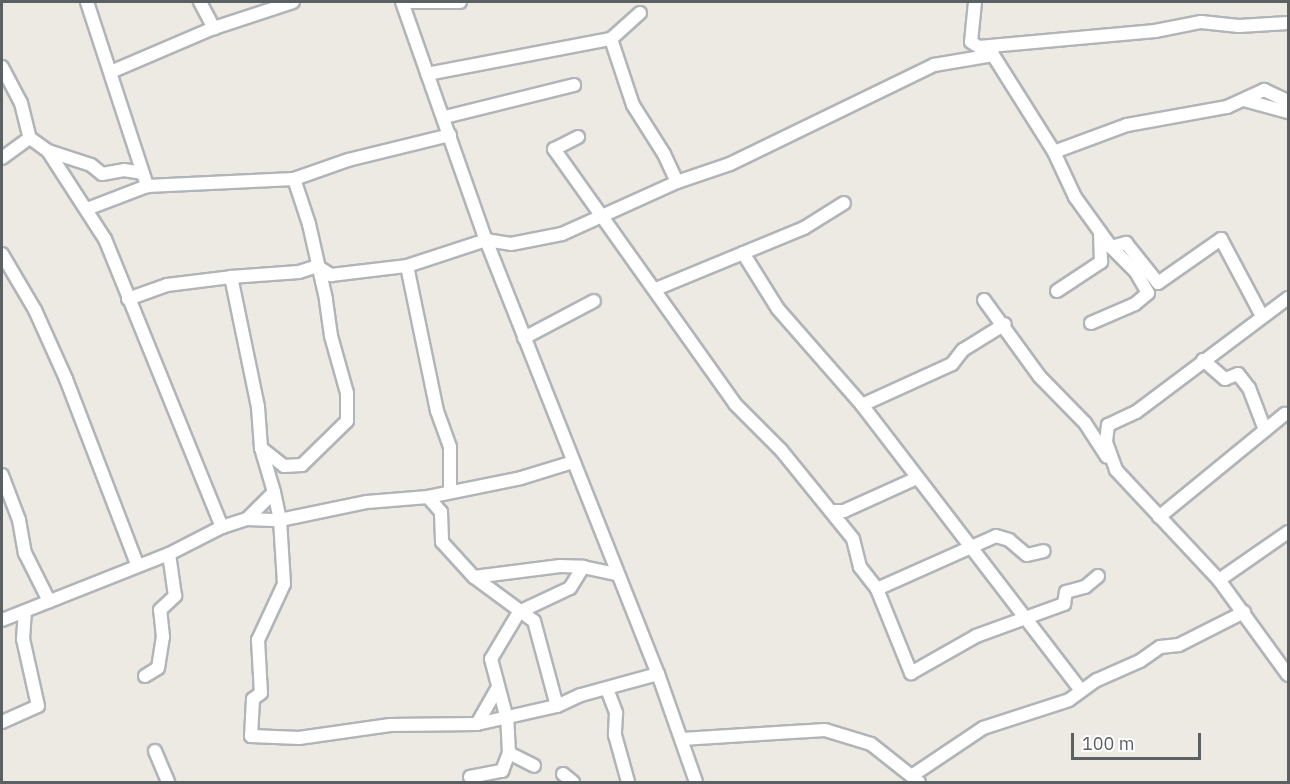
<!DOCTYPE html>
<style>
body{margin:0}
#map{position:relative;width:1290px;height:784px;overflow:hidden;background:#ede9e3;font-family:"IBM Plex Sans",sans-serif}
div>[style]{position:absolute}
[style*='--x']{left:calc(var(--x)*1px);top:calc(var(--y)*1px);width:calc(var(--w)*1px);rotate:calc(var(--a)*1deg)}
.roads{filter:drop-shadow(2px 0 #b1b5b8) drop-shadow(-2px 0 #b1b5b8) drop-shadow(0 2px #b1b5b8) drop-shadow(0 -2px #b1b5b8)}
.minor>*{height:12px;margin:-6px;padding:0 6px;transform-origin:6px;border-radius:6px;background:#fff}
span{translate:-50% -50%;white-space:nowrap;text-align:center;line-height:1.15;-webkit-text-stroke:4.5px #fff;paint-order:stroke}
.frame{position:absolute;inset:0;border:3px solid #5b6063;pointer-events:none}
.scale{position:absolute;left:1071px;top:733px;width:130px;height:27px;box-sizing:border-box;border:3px solid #5b6063;border-top:0;padding-left:8px;font-size:18px;line-height:21px;white-space:nowrap;color:#5b6063;-webkit-text-stroke:4px #fff;paint-order:stroke}
</style>
<div id="map">
<div class="roads">
<div class="minor">
<i style="--x:87;--y:2;--w:194;--a:71.9"></i>
<i style="--x:147;--y:186;--w:147;--a:-2.7"></i>
<i style="--x:294;--y:179;--w:57;--a:-19.4"></i>
<i style="--x:348;--y:160;--w:105;--a:-13.8"></i>
<i style="--x:200;--y:2;--w:30;--a:62"></i>
<i style="--x:402;--y:2;--w:252;--a:70.6"></i>
<i style="--x:486;--y:240;--w:467;--a:68.4"></i>
<i style="--x:658;--y:674;--w:114;--a:70.6"></i>
<i style="--x:411;--y:2;--w:49;--a:0"></i>
<i style="--x:975;--y:2;--w:40;--a:95.7"></i>
<i style="--x:971;--y:42;--w:9;--a:32"></i>
<i style="--x:979;--y:47;--w:177;--a:-5.2"></i>
<i style="--x:1155;--y:31;--w:47;--a:-11.1"></i>
<i style="--x:1201;--y:22;--w:38;--a:6"></i>
<i style="--x:1239;--y:26;--w:49;--a:-3.5"></i>
<i style="--x:611;--y:39;--w:70;--a:71.6"></i>
<i style="--x:633;--y:105;--w:58;--a:57.7"></i>
<i style="--x:664;--y:154;--w:31;--a:65"></i>
<i style="--x:2;--y:67;--w:41;--a:62.2"></i>
<i style="--x:21;--y:103;--w:36;--a:76"></i>
<i style="--x:30;--y:138;--w:22;--a:36"></i>
<i style="--x:48;--y:151;--w:105;--a:57.1"></i>
<i style="--x:105;--y:239;--w:311;--a:67.9"></i>
<i style="--x:113;--y:71;--w:110;--a:-23.1"></i>
<i style="--x:214;--y:28;--w:83;--a:-18.2"></i>
<i style="--x:427;--y:74;--w:187;--a:-10.8"></i>
<i style="--x:611;--y:39;--w:39;--a:-42"></i>
<i style="--x:1244;--y:100;--w:46;--a:15.3"></i>
<i style="--x:445;--y:117;--w:133;--a:-13.9"></i>
<i style="--x:578;--y:137;--w:27;--a:153"></i>
<i style="--x:554;--y:149;--w:313;--a:54.6"></i>
<i style="--x:735;--y:404;--w:65;--a:45"></i>
<i style="--x:781;--y:450;--w:114;--a:51"></i>
<i style="--x:853;--y:539;--w:29;--a:76"></i>
<i style="--x:860;--y:567;--w:28;--a:52"></i>
<i style="--x:877;--y:589;--w:91;--a:68"></i>
<i style="--x:911;--y:673;--w:75;--a:-29.6"></i>
<i style="--x:976;--y:636;--w:94;--a:-20"></i>
<i style="--x:1064;--y:604;--w:12;--a:-81"></i>
<i style="--x:1066;--y:592;--w:20;--a:-15"></i>
<i style="--x:1085;--y:587;--w:17;--a:-40"></i>
<i style="--x:48;--y:151;--w:45;--a:18"></i>
<i style="--x:91;--y:165;--w:14;--a:39"></i>
<i style="--x:102;--y:174;--w:22;--a:-10"></i>
<i style="--x:124;--y:170;--w:19;--a:9"></i>
<i style="--x:1054;--y:152;--w:78;--a:-20.3"></i>
<i style="--x:1127;--y:125;--w:102;--a:-10.2"></i>
<i style="--x:1227;--y:107;--w:41;--a:-24.7"></i>
<i style="--x:1264;--y:90;--w:26;--a:25"></i>
<i style="--x:2;--y:158;--w:34;--a:-36"></i>
<i style="--x:87;--y:209;--w:64;--a:-21"></i>
<i style="--x:743;--y:253;--w:66;--a:58"></i>
<i style="--x:778;--y:309;--w:128;--a:48.8"></i>
<i style="--x:862;--y:405;--w:359;--a:52.5"></i>
<i style="--x:2;--y:254;--w:65;--a:59.5"></i>
<i style="--x:35;--y:310;--w:76;--a:65.8"></i>
<i style="--x:66;--y:379;--w:198;--a:69"></i>
<i style="--x:317;--y:266;--w:17;--a:33"></i>
<i style="--x:331;--y:275;--w:77;--a:-6.8"></i>
<i style="--x:407;--y:266;--w:83;--a:-18.2"></i>
<i style="--x:486;--y:240;--w:25;--a:9"></i>
<i style="--x:511;--y:244;--w:52;--a:-11.1"></i>
<i style="--x:562;--y:234;--w:126;--a:-24.3"></i>
<i style="--x:677;--y:182;--w:56;--a:-18.8"></i>
<i style="--x:730;--y:164;--w:227;--a:-25.9"></i>
<i style="--x:934;--y:65;--w:60;--a:-9.6"></i>
<i style="--x:993;--y:55;--w:115;--a:57.8"></i>
<i style="--x:1054;--y:152;--w:50;--a:65"></i>
<i style="--x:1075;--y:197;--w:62;--a:54.2"></i>
<i style="--x:1111;--y:247;--w:16;--a:-15"></i>
<i style="--x:1126;--y:243;--w:51;--a:51.3"></i>
<i style="--x:1158;--y:283;--w:77;--a:-34.9"></i>
<i style="--x:1221;--y:239;--w:87;--a:62"></i>
<i style="--x:407;--y:266;--w:148;--a:78.3"></i>
<i style="--x:437;--y:411;--w:38;--a:70"></i>
<i style="--x:450;--y:447;--w:45;--a:90"></i>
<i style="--x:656;--y:289;--w:160;--a:-22.4"></i>
<i style="--x:804;--y:228;--w:47;--a:-32"></i>
<i style="--x:1057;--y:291;--w:53;--a:-33.4"></i>
<i style="--x:1101;--y:262;--w:27;--a:-92"></i>
<i style="--x:1288;--y:298;--w:190;--a:143.1"></i>
<i style="--x:1136;--y:412;--w:31;--a:155"></i>
<i style="--x:1108;--y:425;--w:17;--a:97"></i>
<i style="--x:1106;--y:442;--w:30;--a:70"></i>
<i style="--x:1116;--y:470;--w:151;--a:46.9"></i>
<i style="--x:1219;--y:580;--w:117;--a:54"></i>
<i style="--x:128;--y:299;--w:41;--a:-19.7"></i>
<i style="--x:167;--y:285;--w:64;--a:-7.1"></i>
<i style="--x:984;--y:300;--w:95;--a:54"></i>
<i style="--x:1040;--y:377;--w:64;--a:45.6"></i>
<i style="--x:1085;--y:423;--w:40;--a:57.1"></i>
<i style="--x:1091;--y:323;--w:48;--a:-23.4"></i>
<i style="--x:1135;--y:304;--w:17;--a:-40"></i>
<i style="--x:1148;--y:293;--w:24;--a:-120"></i>
<i style="--x:1136;--y:272;--w:35;--a:-135"></i>
<i style="--x:524;--y:338;--w:79;--a:-27.9"></i>
<i style="--x:1203;--y:360;--w:29;--a:41"></i>
<i style="--x:1225;--y:379;--w:14;--a:-21"></i>
<i style="--x:1238;--y:374;--w:18;--a:52"></i>
<i style="--x:1249;--y:388;--w:45;--a:69.1"></i>
<i style="--x:862;--y:405;--w:99;--a:-24.5"></i>
<i style="--x:952;--y:364;--w:18;--a:-52"></i>
<i style="--x:963;--y:350;--w:49;--a:-31.8"></i>
<i style="--x:261;--y:448;--w:29;--a:38"></i>
<i style="--x:284;--y:466;--w:18;--a:-3"></i>
<i style="--x:302;--y:465;--w:63;--a:-44.4"></i>
<i style="--x:347;--y:421;--w:28;--a:-90"></i>
<i style="--x:347;--y:393;--w:59;--a:-105.7"></i>
<i style="--x:331;--y:336;--w:37;--a:-98"></i>
<i style="--x:326;--y:299;--w:77;--a:-102.8"></i>
<i style="--x:309;--y:224;--w:47;--a:-108.4"></i>
<i style="--x:2;--y:475;--w:48;--a:69.3"></i>
<i style="--x:19;--y:520;--w:34;--a:80"></i>
<i style="--x:25;--y:553;--w:54;--a:63.4"></i>
<i style="--x:274;--y:492;--w:29;--a:78"></i>
<i style="--x:280;--y:520;--w:64;--a:86.4"></i>
<i style="--x:284;--y:584;--w:62;--a:114.9"></i>
<i style="--x:258;--y:640;--w:53;--a:86.8"></i>
<i style="--x:261;--y:693;--w:10;--a:143"></i>
<i style="--x:253;--y:699;--w:37;--a:93"></i>
<i style="--x:251;--y:736;--w:48;--a:2.4"></i>
<i style="--x:299;--y:738;--w:92;--a:-8.1"></i>
<i style="--x:390;--y:725;--w:87;--a:-0.7"></i>
<i style="--x:477;--y:724;--w:82;--a:-12.7"></i>
<i style="--x:557;--y:706;--w:26;--a:-25"></i>
<i style="--x:581;--y:695;--w:80;--a:-15.3"></i>
<i style="--x:428;--y:497;--w:20;--a:49"></i>
<i style="--x:441;--y:512;--w:30;--a:88"></i>
<i style="--x:442;--y:542;--w:47;--a:47.6"></i>
<i style="--x:474;--y:577;--w:74;--a:36.3"></i>
<i style="--x:534;--y:621;--w:88;--a:74.9"></i>
<i style="--x:831;--y:511;--w:13;--a:0"></i>
<i style="--x:844;--y:511;--w:78;--a:-24.3"></i>
<i style="--x:1159;--y:517;--w:163;--a:-39.3"></i>
<i style="--x:247;--y:519;--w:38;--a:-45"></i>
<i style="--x:274;--y:492;--w:46;--a:-106.5"></i>
<i style="--x:261;--y:448;--w:41;--a:-94.2"></i>
<i style="--x:258;--y:407;--w:133;--a:-101.7"></i>
<i style="--x:231;--y:277;--w:68;--a:-4.2"></i>
<i style="--x:299;--y:272;--w:19;--a:-18"></i>
<i style="--x:474;--y:577;--w:87;--a:-7.3"></i>
<i style="--x:560;--y:566;--w:23;--a:2"></i>
<i style="--x:1219;--y:580;--w:84;--a:-34.8"></i>
<i style="--x:877;--y:589;--w:130;--a:-24"></i>
<i style="--x:996;--y:536;--w:14;--a:17"></i>
<i style="--x:1009;--y:540;--w:23;--a:40"></i>
<i style="--x:1027;--y:555;--w:17;--a:-13"></i>
<i style="--x:2;--y:620;--w:180;--a:-21.6"></i>
<i style="--x:145;--y:676;--w:15;--a:-32"></i>
<i style="--x:158;--y:668;--w:31;--a:-81"></i>
<i style="--x:163;--y:637;--w:27;--a:-96"></i>
<i style="--x:160;--y:610;--w:21;--a:-43"></i>
<i style="--x:175;--y:596;--w:42;--a:-98.1"></i>
<i style="--x:169;--y:554;--w:59;--a:-27"></i>
<i style="--x:222;--y:527;--w:26;--a:-18"></i>
<i style="--x:247;--y:519;--w:33;--a:2"></i>
<i style="--x:280;--y:520;--w:89;--a:-11.7"></i>
<i style="--x:367;--y:502;--w:61;--a:-4.7"></i>
<i style="--x:428;--y:497;--w:95;--a:-11.5"></i>
<i style="--x:521;--y:478;--w:54;--a:-17.1"></i>
<i style="--x:607;--y:689;--w:26;--a:69"></i>
<i style="--x:616;--y:713;--w:22;--a:93"></i>
<i style="--x:615;--y:735;--w:49;--a:74.5"></i>
<i style="--x:2;--y:722;--w:39;--a:-24"></i>
<i style="--x:38;--y:706;--w:69;--a:-102.6"></i>
<i style="--x:23;--y:639;--w:26;--a:-86"></i>
<i style="--x:477;--y:724;--w:40;--a:-60.3"></i>
<i style="--x:682;--y:739;--w:143;--a:-3.6"></i>
<i style="--x:825;--y:730;--w:48;--a:16.9"></i>
<i style="--x:871;--y:744;--w:61;--a:38.4"></i>
<i style="--x:155;--y:751;--w:34;--a:67"></i>
<i style="--x:509;--y:753;--w:28;--a:27"></i>
<i style="--x:563;--y:774;--w:13;--a:39"></i>
<i style="--x:913;--y:775;--w:84;--a:-33.9"></i>
<i style="--x:983;--y:728;--w:90;--a:-18"></i>
<i style="--x:1069;--y:700;--w:34;--a:-36"></i>
<i style="--x:1097;--y:680;--w:47;--a:-23.8"></i>
<i style="--x:1140;--y:661;--w:24;--a:-35"></i>
<i style="--x:1160;--y:647;--w:19;--a:-6"></i>
<i style="--x:1179;--y:645;--w:73;--a:-26.9"></i>
<i style="--x:470;--y:777;--w:33;--a:-11"></i>
<i style="--x:502;--y:771;--w:19;--a:-69"></i>
<i style="--x:509;--y:753;--w:34;--a:-93"></i>
<i style="--x:507;--y:719;--w:62;--a:-104.9"></i>
<i style="--x:491;--y:659;--w:55;--a:-59.2"></i>
<i style="--x:519;--y:612;--w:56;--a:-25.2"></i>
<i style="--x:570;--y:588;--w:25;--a:-58"></i>
<i style="--x:583;--y:567;--w:33;--a:12"></i>
</div>
</div>
<div class="frame"></div>
<div class="scale">100 m</div>
</div>
